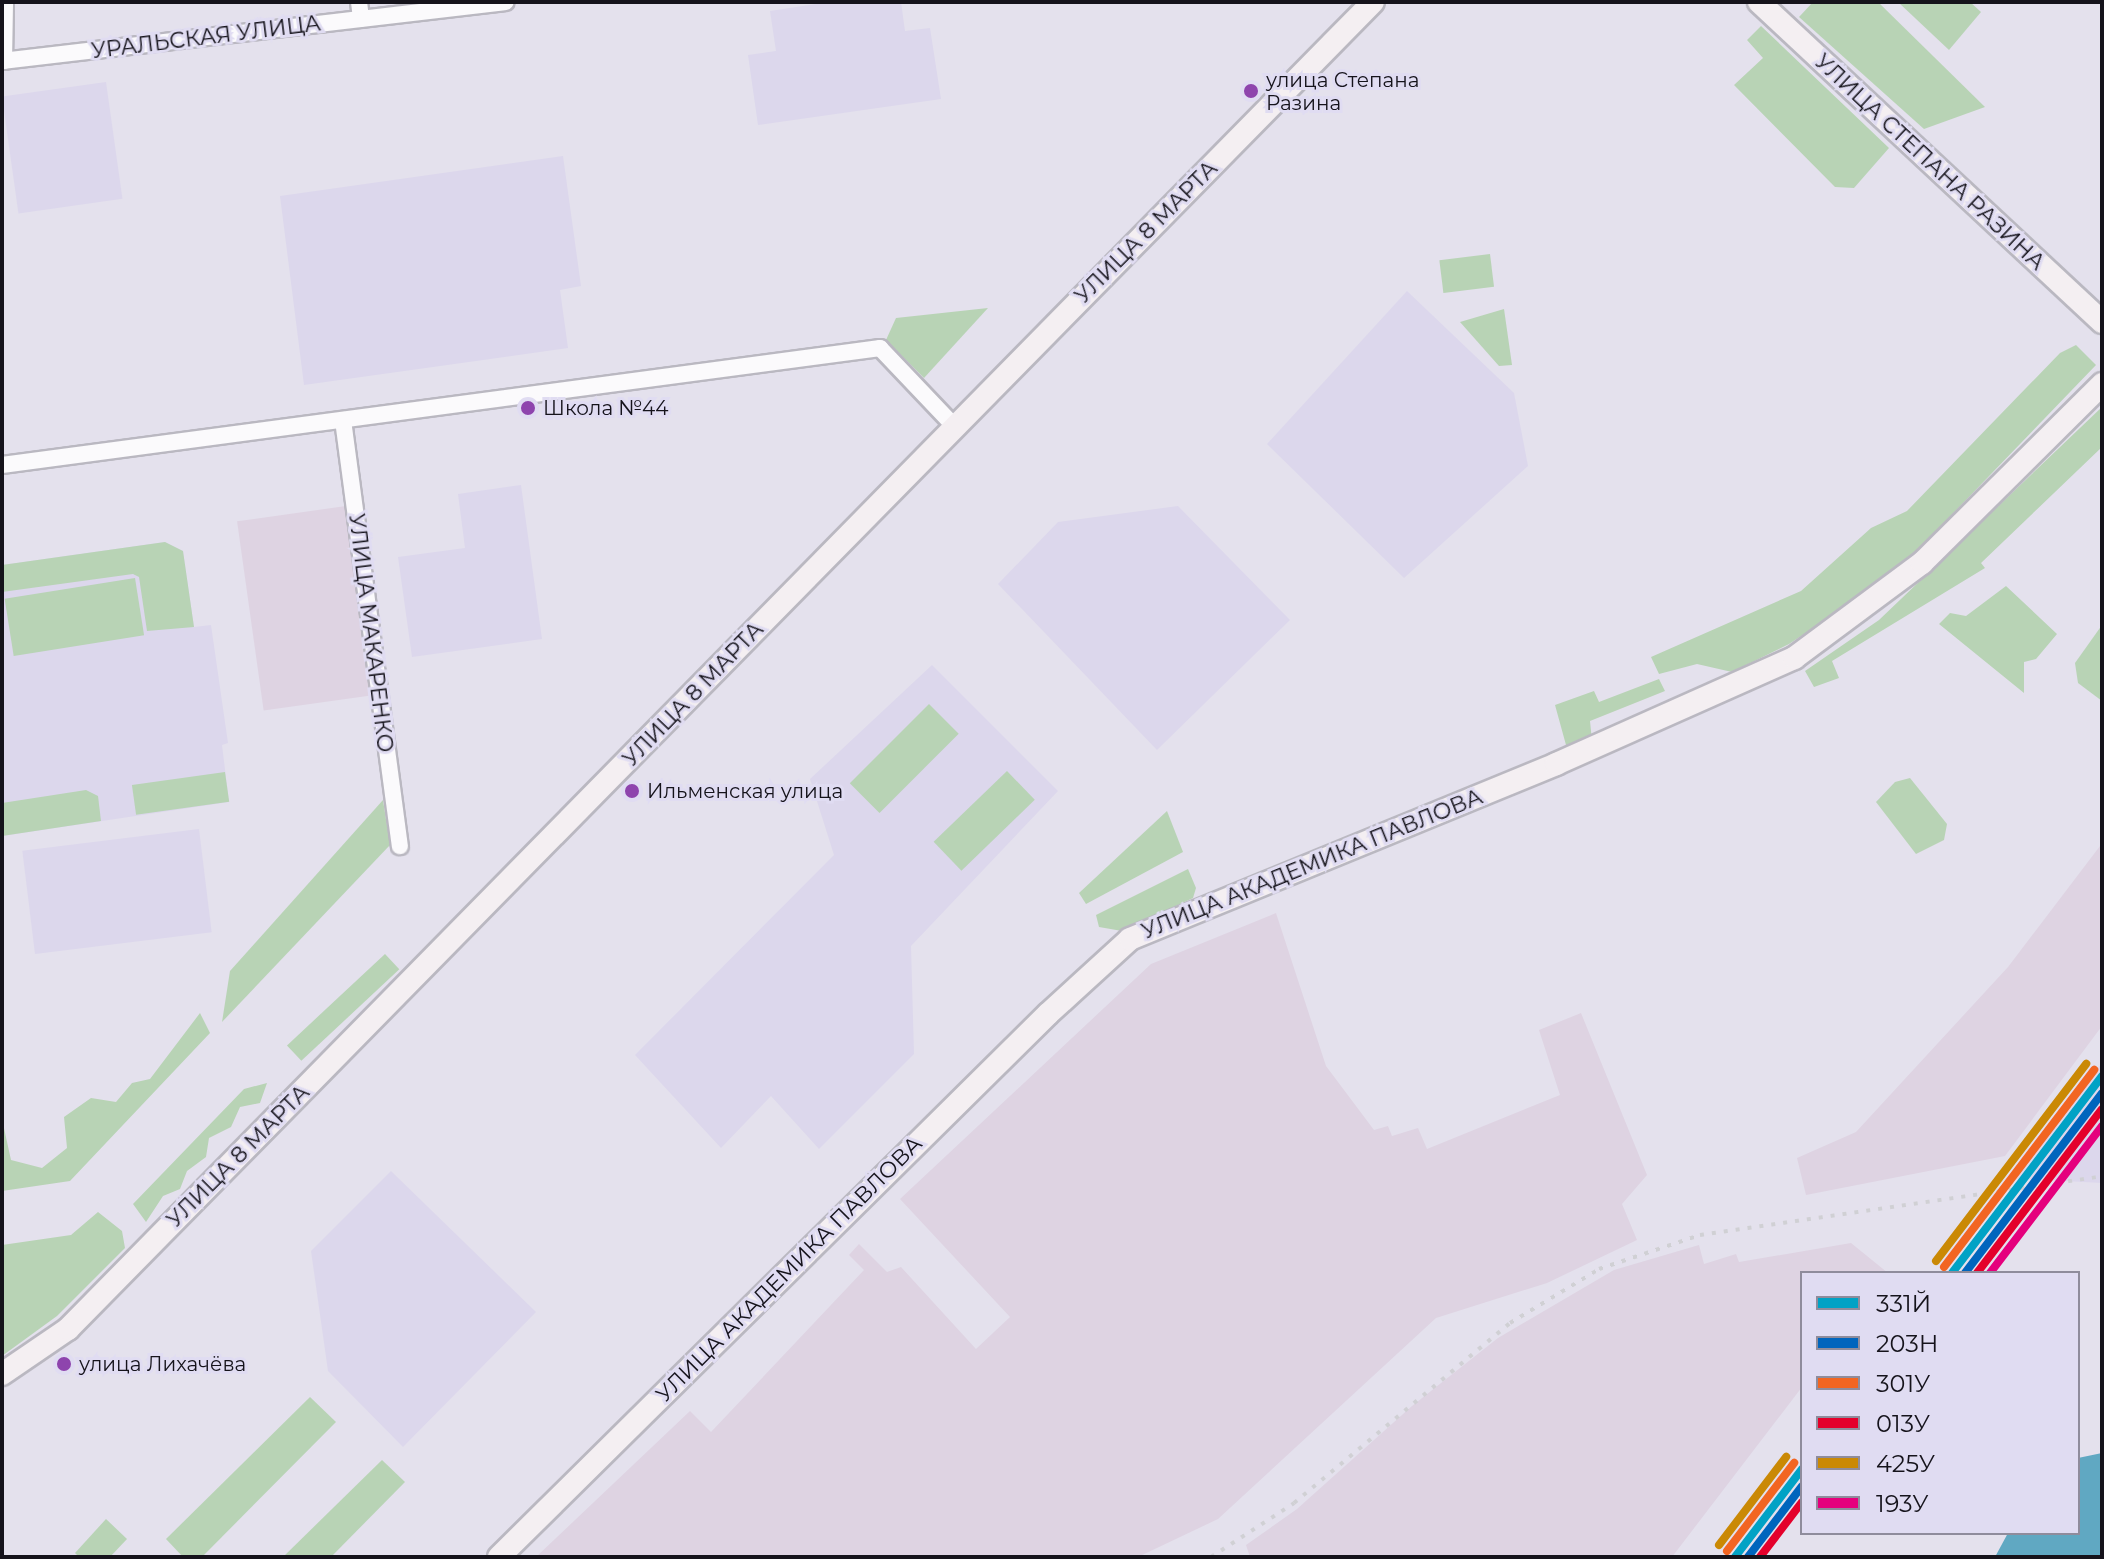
<!DOCTYPE html>
<meta charset="utf-8">
<style>
body{margin:0}
#map{position:relative;width:2104px;height:1559px;overflow:hidden;background:#e4e1ed;font-family:Montserrat,sans-serif}
div>[style]{position:absolute}
[style*='--x']{left:calc(var(--x)*1px);top:calc(var(--y)*1px);width:calc(var(--w)*1px);rotate:calc(var(--a)*1deg)}
.built>*{inset:0;background:#dcd7ec;transform-origin:0 0}
.industrial>*{inset:0;background:#ded3e2;transform-origin:0 0}
.green>*{inset:0;background:#b8d3b5;transform-origin:0 0}
.water>*{inset:0;background:#60a8c2}
.roads{filter:drop-shadow(2px 0 #bab8c1) drop-shadow(-2px 0 #bab8c1) drop-shadow(0 2px #bab8c1) drop-shadow(0 -2px #bab8c1)}
.minor>*{height:16px;margin:-8px;padding:0 8px;transform-origin:8px;border-radius:8px;background:#fbfafc}
.major>*{height:22px;margin:-11px;padding:0 11px;transform-origin:11px;border-radius:11px;background:#f4eff2}
.rail>*{height:4px;margin-top:-2px;transform-origin:0;background:repeating-linear-gradient(90deg,#d0d0d4 0 4px,transparent 0 12px)}
.rail-1>*{height:8px;margin:-4px;padding:0 4px;transform-origin:4px;border-radius:4px;background:#01a2c5}
.rail-2>*{height:8px;margin:-4px;padding:0 4px;transform-origin:4px;border-radius:4px;background:#0065bd}
.rail-3>*{height:8px;margin:-4px;padding:0 4px;transform-origin:4px;border-radius:4px;background:#f26522}
.rail-4>*{height:8px;margin:-4px;padding:0 4px;transform-origin:4px;border-radius:4px;background:#e4002b}
.rail-5>*{height:8px;margin:-4px;padding:0 4px;transform-origin:4px;border-radius:4px;background:#ca8905}
.rail-6>*{height:8px;margin:-4px;padding:0 4px;transform-origin:4px;border-radius:4px;background:#e5007d}
.dots>*{width:22px;height:22px;translate:-50% -50%;box-sizing:border-box;border:4px solid #e0dcf2;border-radius:50%}
span{translate:-50% -50%;white-space:nowrap;text-align:center;line-height:1.15;-webkit-text-stroke:6px #e0dcf2;paint-order:stroke}
.bus-label{font-size:20px;color:#15131b}
.left{translate:0 -50%;text-align:left}
.street-label{font-size:22px;color:#15131b}
.frame{position:absolute;inset:0;border:4px solid #15131b;pointer-events:none}
.legend{position:absolute;left:1800px;top:1271px;width:280px;height:264px;box-sizing:border-box;background:#e0dcf2;border:2px solid #8f8c9c;margin:0;padding:10px 14px;list-style:none;font-size:24px;color:#15131b}
.legend li{display:flex;align-items:center;gap:16px;height:40px}
.legend b{width:40px;border:2px solid #8f8c9c}
</style>
<div id="map">
<div class="built">
<i style="clip-path:polygon(829px 2px,901px 2px,905px 31px,930px 28px,941px 99px,758px 125px,748px 55px,776px 51px,770px 11px)"></i>
<i style="left:106px;top:82px;width:118px;height:105px;rotate:82deg"></i>
<i style="clip-path:polygon(563px 156px,581px 286px,560px 290px,568px 348px,304px 385px,280px 196px)"></i>
<i style="clip-path:polygon(1407px 291px,1514px 393px,1528px 466px,1404px 578px,1267px 444px)"></i>
<i style="clip-path:polygon(521px 485px,542px 639px,412px 657px,398px 557px,465px 548px,458px 494px)"></i>
<i style="clip-path:polygon(1178px 506px,1290px 620px,1157px 750px,998px 584px,1058px 522px)"></i>
<i style="clip-path:polygon(165px 542px,183px 551px,194px 627px,211px 625px,228px 743px,222px 745px,229px 802px,2px 836px,2px 565px)"></i>
<i style="clip-path:polygon(932px 665px,1058px 791px,911px 946px,914px 1054px,819px 1149px,771px 1096px,721px 1148px,635px 1055px,834px 855px,810px 779px)"></i>
<i style="left:199px;top:829px;width:104px;height:178px;rotate:83deg"></i>
<i style="clip-path:polygon(2102px 1063px,2102px 1183px,2008px 1178px)"></i>
<i style="clip-path:polygon(391px 1171px,536px 1312px,403px 1447px,328px 1371px,311px 1251px)"></i>
</div>
<div class="industrial">
<i style="left:346px;top:506px;width:191px;height:110px;rotate:82deg"></i>
<i style="clip-path:polygon(2100px 846px,2102px 1026px,2005px 1156px,1806px 1195px,1797px 1158px,1856px 1132px,2008px 967px)"></i>
<i style="clip-path:polygon(1276px 913px,1326px 1066px,1374px 1130px,1388px 1126px,1392px 1136px,1418px 1128px,1427px 1149px,1560px 1095px,1539px 1030px,1581px 1013px,1647px 1175px,1622px 1204px,1637px 1240px,1547px 1283px,1436px 1318px,1218px 1519px,1138px 1557px,536px 1557px,690px 1411px,711px 1432px,864px 1270px,849px 1255px,859px 1244px,887px 1272px,901px 1267px,976px 1349px,1010px 1317px,900px 1199px,1151px 964px)"></i>
<i style="clip-path:polygon(1851px 1243px,1888px 1273px,1802px 1273px,1802px 1387px,1672px 1557px,1250px 1557px,1246px 1545px,1297px 1509px,1412px 1406px,1498px 1338px,1614px 1270px,1699px 1245px,1704px 1264px,1736px 1254px,1739px 1262px)"></i>
</div>
<div class="green">
<i style="clip-path:polygon(1813px 2px,1878px 2px,1985px 107px,1924px 129px,1799px 17px)"></i>
<i style="clip-path:polygon(1898px 2px,1970px 2px,1981px 12px,1949px 50px)"></i>
<i style="clip-path:polygon(1761px 26px,1889px 148px,1854px 188px,1835px 187px,1734px 85px,1763px 58px,1747px 40px)"></i>
<i style="left:1490px;top:254px;width:33px;height:51px;rotate:83deg"></i>
<i style="clip-path:polygon(988px 308px,924px 378px,886px 340px,896px 318px)"></i>
<i style="clip-path:polygon(1504px 309px,1512px 365px,1499px 366px,1460px 322px)"></i>
<i style="clip-path:polygon(2076px 345px,2096px 365px,1914px 554px,1860px 597px,1789px 644px,1732px 672px,1697px 664px,1659px 674px,1651px 657px,1801px 591px,1871px 528px,1907px 511px,2060px 353px)"></i>
<i style="clip-path:polygon(2102px 407px,2102px 447px,1981px 563px,1985px 568px,1832px 661px,1839px 678px,1814px 687px,1805px 671px,1879px 620px)"></i>
<i style="clip-path:polygon(165px 542px,183px 551px,194px 627px,147px 631px,139px 577px,133px 574px,2px 592px,2px 565px)"></i>
<i style="left:135px;top:578px;width:58px;height:132px;rotate:81deg"></i>
<i style="clip-path:polygon(2006px 586px,2057px 634px,2036px 659px,2024px 662px,2024px 693px,1939px 624px,1950px 613px,1966px 616px)"></i>
<i style="clip-path:polygon(2102px 625px,2102px 701px,2078px 683px,2075px 663px)"></i>
<i style="clip-path:polygon(1659px 679px,1665px 691px,1590px 721px,1592px 741px,1574px 749px,1566px 745px,1555px 705px,1594px 691px,1599px 702px)"></i>
<i style="left:929px;top:704px;width:42px;height:112px;rotate:45deg"></i>
<i style="left:1007px;top:771px;width:40px;height:102px;rotate:46deg"></i>
<i style="left:225px;top:772px;width:30px;height:94px;rotate:82deg"></i>
<i style="clip-path:polygon(1910px 778px,1947px 824px,1944px 840px,1916px 854px,1876px 802px,1895px 782px)"></i>
<i style="clip-path:polygon(86px 790px,98px 796px,101px 821px,2px 836px,2px 803px)"></i>
<i style="clip-path:polygon(383px 800px,390px 845px,222px 1022px,230px 971px)"></i>
<i style="clip-path:polygon(1167px 811px,1183px 852px,1086px 904px,1079px 893px)"></i>
<i style="clip-path:polygon(1188px 869px,1196px 888px,1193px 898px,1122px 931px,1099px 927px,1096px 915px)"></i>
<i style="left:385px;top:954px;width:21px;height:134px;rotate:47deg"></i>
<i style="clip-path:polygon(200px 1013px,210px 1033px,70px 1181px,2px 1191px,2px 1119px,11px 1160px,42px 1168px,67px 1148px,64px 1117px,91px 1098px,116px 1102px,132px 1083px,150px 1079px)"></i>
<i style="clip-path:polygon(267px 1083px,260px 1103px,240px 1107px,231px 1127px,209px 1138px,206px 1157px,187px 1171px,180px 1189px,163px 1196px,146px 1222px,133px 1204px,244px 1089px)"></i>
<i style="clip-path:polygon(98px 1212px,122px 1231px,125px 1248px,57px 1316px,2px 1356px,2px 1245px,71px 1235px)"></i>
<i style="clip-path:polygon(310px 1397px,336px 1422px,202px 1557px,183px 1557px,166px 1539px)"></i>
<i style="clip-path:polygon(382px 1460px,405px 1482px,331px 1557px,283px 1557px)"></i>
<i style="clip-path:polygon(106px 1519px,127px 1539px,110px 1557px,79px 1557px,75px 1553px)"></i>
</div>
<div class="water">
<i style="clip-path:polygon(2102px 1453px,2102px 1557px,1995px 1557px,2008px 1533px,2078px 1533px,2078px 1458px)"></i>
</div>
<div class="roads">
<div class="minor">
<i style="--x:359;--y:2;--w:17;--a:83"></i>
<i style="--x:2;--y:61;--w:507;--a:-6.68"></i>
<i style="--x:4;--y:61;--w:59;--a:-89"></i>
<i style="--x:343;--y:420;--w:430;--a:82.4"></i>
<i style="--x:2;--y:465;--w:886;--a:-7.59"></i>
<i style="--x:880;--y:348;--w:108;--a:46.5"></i>
</div>
<div class="major">
<i style="--x:1759;--y:2;--w:469;--a:43"></i>
<i style="--x:2;--y:1374;--w:80;--a:-34.3"></i>
<i style="--x:68;--y:1329;--w:1861;--a:-45.48"></i>
<i style="--x:499;--y:1557;--w:772;--a:-44.69"></i>
<i style="--x:1048;--y:1014;--w:111;--a:-42.4"></i>
<i style="--x:1130;--y:939;--w:461;--a:-22.3"></i>
<i style="--x:1556;--y:764;--w:261;--a:-24"></i>
<i style="--x:1794;--y:658;--w:159;--a:-36.6"></i>
<i style="--x:1922;--y:563;--w:254;--a:-44.8"></i>
</div>
</div>
<div class="rail">
<i style="--x:1211;--y:1557;--w:99;--a:-33"></i>
<i style="--x:1294;--y:1503;--w:281;--a:-39.8"></i>
<i style="--x:1510;--y:1323;--w:104;--a:-31.2"></i>
<i style="--x:1599;--y:1269;--w:107;--a:-18.6"></i>
<i style="--x:1700;--y:1235;--w:406;--a:-8.3"></i>
</div>
<div class="rail-1">
<i style="--x:1952;--y:1273;--w:248;--a:-52.7"></i>
<i style="--x:1735;--y:1557;--w:111;--a:-52.7"></i>
</div>
<div class="rail-2">
<i style="--x:1965;--y:1273;--w:226;--a:-52.7"></i>
<i style="--x:1748;--y:1557;--w:89;--a:-52.7"></i>
</div>
<div class="rail-3">
<i style="--x:1944;--y:1267;--w:248;--a:-52.7"></i>
<i style="--x:1727;--y:1551;--w:111;--a:-52.7"></i>
</div>
<div class="rail-4">
<i style="--x:1977;--y:1273;--w:206;--a:-52.7"></i>
<i style="--x:1760;--y:1557;--w:69;--a:-52.6"></i>
</div>
<div class="rail-5">
<i style="--x:1936;--y:1261;--w:248;--a:-52.7"></i>
<i style="--x:1719;--y:1545;--w:111;--a:-52.7"></i>
</div>
<div class="rail-6">
<i style="--x:1990;--y:1273;--w:185;--a:-52.7"></i>
</div>
<div class="dots">
<i style="left:1251px;top:91px;background:#8e44ad"></i>
<i style="left:528px;top:408px;background:#8e44ad"></i>
<i style="left:632px;top:791px;background:#8e44ad"></i>
<i style="left:64px;top:1364px;background:#8e44ad"></i>
</div>
<div class="bus-label">
<span class="left" style="left:1266px;top:92px">улица Степана<br>Разина</span>
<span class="left" style="left:543px;top:408px">Школа №44</span>
<span class="left" style="left:647px;top:791px">Ильменская улица</span>
<span class="left" style="left:79px;top:1364px">улица Лихачёва</span>
</div>
<div class="street-label">
<span style="left:206px;top:37px;rotate:-7deg">УРАЛЬСКАЯ УЛИЦА</span>
<span style="left:1930px;top:162px;rotate:43deg">УЛИЦА СТЕПАНА РАЗИНА</span>
<span style="left:1146px;top:232px;rotate:-45deg">УЛИЦА 8 МАРТА</span>
<span style="left:371px;top:633px;rotate:83deg">УЛИЦА МАКАРЕНКО</span>
<span style="left:693px;top:694px;rotate:-46deg">УЛИЦА 8 МАРТА</span>
<span style="left:1312px;top:864px;rotate:-22deg">УЛИЦА АКАДЕМИКА ПАВЛОВА</span>
<span style="left:238px;top:1156px;rotate:-45deg">УЛИЦА 8 МАРТА</span>
<span style="left:789px;top:1269px;rotate:-45deg">УЛИЦА АКАДЕМИКА ПАВЛОВА</span>
</div>
<div class="frame"></div>
<ul class="legend">
<li><b style="height:10px;background:#01a2c5"></b>331Й</li>
<li><b style="height:10px;background:#0065bd"></b>203Н</li>
<li><b style="height:10px;background:#f26522"></b>301У</li>
<li><b style="height:10px;background:#e4002b"></b>013У</li>
<li><b style="height:10px;background:#ca8905"></b>425У</li>
<li><b style="height:10px;background:#e5007d"></b>193У</li>
</ul>
</div>
